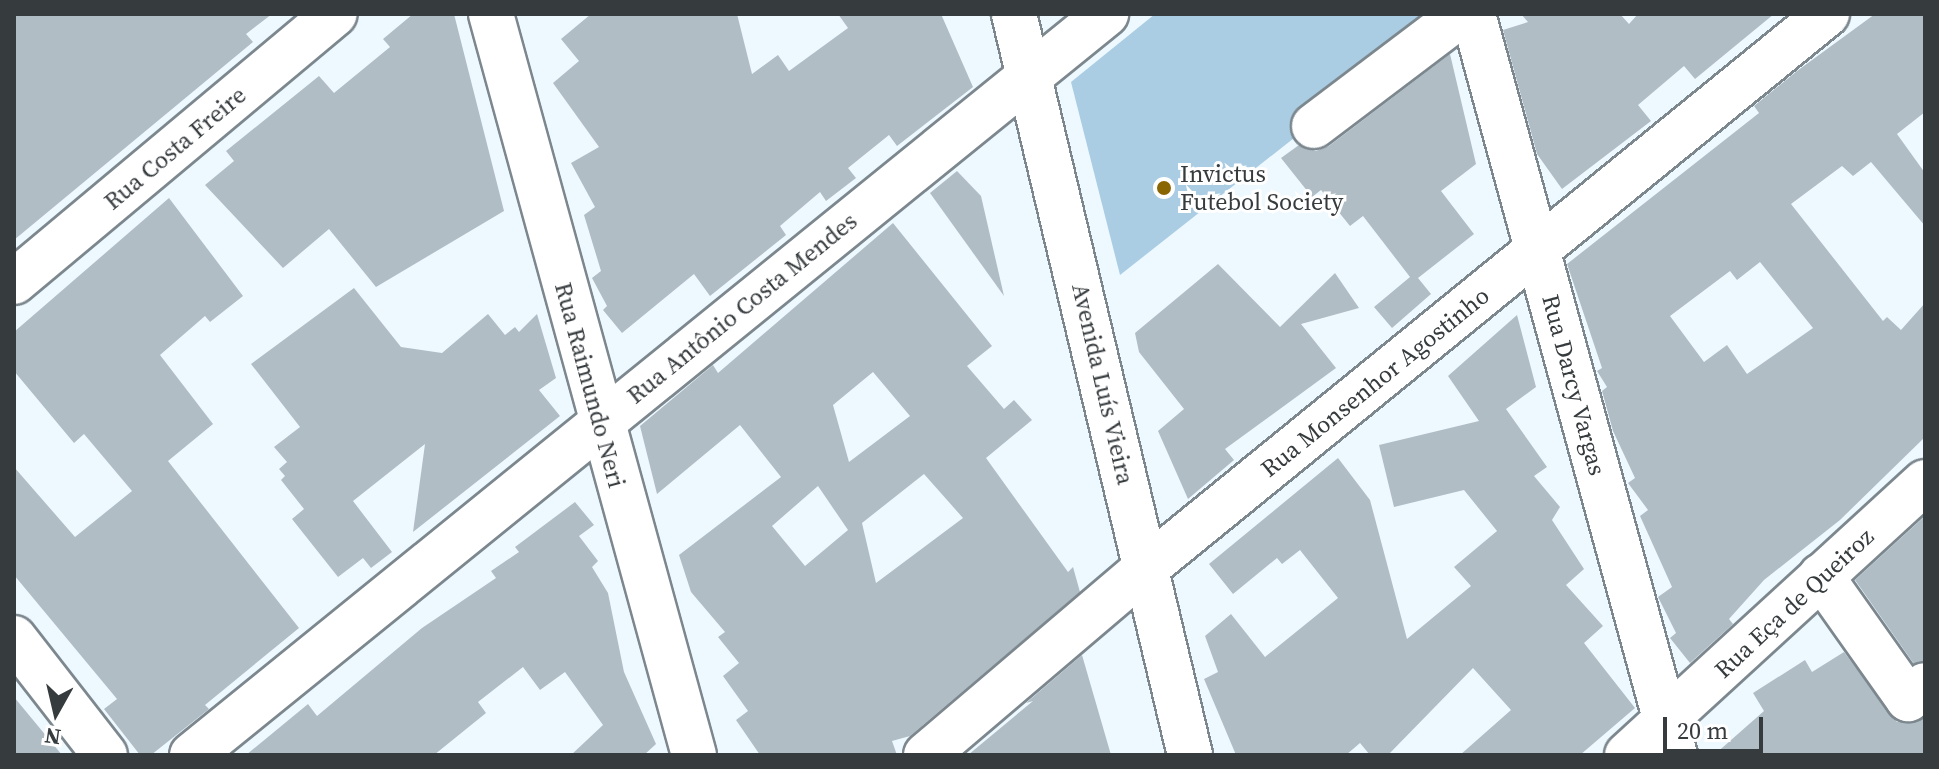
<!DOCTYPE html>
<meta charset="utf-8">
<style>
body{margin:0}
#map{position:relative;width:1939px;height:769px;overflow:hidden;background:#eef8ff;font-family:"Source Serif 4",serif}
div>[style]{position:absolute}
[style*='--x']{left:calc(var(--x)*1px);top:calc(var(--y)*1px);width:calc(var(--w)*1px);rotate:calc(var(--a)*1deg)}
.green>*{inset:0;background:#aacde3}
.building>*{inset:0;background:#b1bdc5}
.roads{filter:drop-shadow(2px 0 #7c878e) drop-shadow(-2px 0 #7c878e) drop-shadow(0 2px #7c878e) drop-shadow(0 -2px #7c878e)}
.minor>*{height:44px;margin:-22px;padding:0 22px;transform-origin:22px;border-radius:22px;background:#fff}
.major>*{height:44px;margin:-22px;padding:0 22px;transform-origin:22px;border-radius:22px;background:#fff}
.dots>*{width:22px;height:22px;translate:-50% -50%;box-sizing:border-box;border:4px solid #fff;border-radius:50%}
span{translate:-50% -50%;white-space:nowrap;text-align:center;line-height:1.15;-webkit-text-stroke:6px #fff;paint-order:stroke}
.street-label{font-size:24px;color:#363b3e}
.poi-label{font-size:24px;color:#363b3e}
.left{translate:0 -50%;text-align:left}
.frame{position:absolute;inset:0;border:16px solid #363b3e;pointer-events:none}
.north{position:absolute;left:16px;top:673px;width:80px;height:80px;-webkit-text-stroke:6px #fff;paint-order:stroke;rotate:188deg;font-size:22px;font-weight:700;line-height:32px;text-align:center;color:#363b3e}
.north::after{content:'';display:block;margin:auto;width:28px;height:36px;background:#363b3e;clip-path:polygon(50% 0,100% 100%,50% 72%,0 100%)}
.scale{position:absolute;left:1663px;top:717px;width:100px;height:36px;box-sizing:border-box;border:4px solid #363b3e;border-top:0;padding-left:10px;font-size:24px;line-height:28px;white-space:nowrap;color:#363b3e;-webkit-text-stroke:6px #fff;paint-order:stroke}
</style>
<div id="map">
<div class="green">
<i style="clip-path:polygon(1155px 14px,1437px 14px,1308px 127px,1120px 275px,1071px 82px)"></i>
</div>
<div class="building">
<i style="clip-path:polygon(14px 14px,272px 14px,246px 34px,253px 42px,14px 240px)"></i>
<i style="clip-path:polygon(413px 14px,454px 14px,504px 211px,376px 287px,329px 229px,283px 268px,205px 185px,234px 161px,226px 151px,319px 76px,334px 93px,390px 47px,383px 39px)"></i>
<i style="clip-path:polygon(591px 14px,737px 14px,752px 74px,778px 55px,789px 71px,848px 28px,838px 14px,941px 14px,973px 87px,897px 146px,889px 135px,848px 168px,856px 178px,826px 201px,820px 192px,780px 226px,786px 235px,710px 296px,694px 274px,622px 333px,603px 310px,607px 306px,592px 278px,601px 271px,584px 215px,595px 207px,571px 163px,599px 147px,553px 83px,579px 61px,561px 39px)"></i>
<i style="clip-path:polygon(1521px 14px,1620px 14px,1629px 24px,1638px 14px,1774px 14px,1695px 79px,1684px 66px,1638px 105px,1651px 121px,1562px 189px,1537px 154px,1503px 30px,1528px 22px)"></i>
<i style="clip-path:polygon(evenodd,1875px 14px,1925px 14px,1925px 112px,1897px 134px,1925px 173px,1925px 226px,1871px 162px,1853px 176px,1842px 166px,1791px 204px,1883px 321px,1887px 317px,1901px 330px,1925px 303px,1925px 437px,1840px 520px,1764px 580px,1729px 619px,1733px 624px,1690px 663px,1670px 638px,1676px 633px,1658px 597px,1672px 587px,1640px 516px,1648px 510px,1628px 483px,1635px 478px,1613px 431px,1602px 391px,1607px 387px,1597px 371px,1602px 368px,1567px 264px,1759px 113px,1754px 106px,1797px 71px,1875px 14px,1760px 262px,1813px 328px,1747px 374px,1727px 345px,1704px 362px,1670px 316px,1730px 271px,1737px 280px,1760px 262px)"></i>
<i style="clip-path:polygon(1450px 54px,1476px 164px,1441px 191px,1474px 234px,1418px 278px,1431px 294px,1392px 328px,1374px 307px,1410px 277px,1363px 216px,1350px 226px,1321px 190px,1312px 197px,1281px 158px,1299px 145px,1316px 151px,1329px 146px)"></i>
<i style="clip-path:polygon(957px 171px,981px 196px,1004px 296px,930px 193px)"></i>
<i style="clip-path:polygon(169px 198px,243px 296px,210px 322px,205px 316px,160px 355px,213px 424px,168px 461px,299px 628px,205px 705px,209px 709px,151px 755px,140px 755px,104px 709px,117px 699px,14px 575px,14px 467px,75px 537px,132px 491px,84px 434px,74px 443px,14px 371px,14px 332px)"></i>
<i style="clip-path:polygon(evenodd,893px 223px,992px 346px,967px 366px,1004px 409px,1014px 400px,1032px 420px,986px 458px,1068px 572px,1073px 567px,1080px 592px,910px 736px,892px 741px,897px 755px,760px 755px,736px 720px,748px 711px,723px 676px,739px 663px,718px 637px,725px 632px,691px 592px,679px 555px,781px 477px,740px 425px,657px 494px,640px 426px,713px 365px,718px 373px,893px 223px,873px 372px,910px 416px,849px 462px,833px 405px,873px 372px,893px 223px,924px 474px,963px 518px,876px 583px,862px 523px,924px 474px,893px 223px,818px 486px,848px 530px,805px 566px,772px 526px,818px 486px)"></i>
<i style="clip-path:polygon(1218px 264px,1280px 327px,1335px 273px,1359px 308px,1301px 324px,1336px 368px,1225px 449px,1234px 460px,1188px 499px,1158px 431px,1184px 409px,1139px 352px,1135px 333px)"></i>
<i style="clip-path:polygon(354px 288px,401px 347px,442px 353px,488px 314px,505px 335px,515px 327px,519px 332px,537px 314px,556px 378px,539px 390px,560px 416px,413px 532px,425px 444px,353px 501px,392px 552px,371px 568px,363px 558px,338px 577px,292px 519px,304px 509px,281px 480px,285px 476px,279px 469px,287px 462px,274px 447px,300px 427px,251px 364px)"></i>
<i style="clip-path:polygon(1517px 315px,1536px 387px,1506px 409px,1547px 467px,1534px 476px,1560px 507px,1552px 520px,1584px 569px,1566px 585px,1603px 626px,1584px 643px,1635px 708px,1580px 755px,1460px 755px,1511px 710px,1473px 668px,1388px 755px,1370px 755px,1360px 743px,1346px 755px,1236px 755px,1204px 679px,1218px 672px,1205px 636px,1231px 614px,1265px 657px,1338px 598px,1300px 550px,1282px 564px,1277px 558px,1233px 594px,1209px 564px,1338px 458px,1370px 500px,1407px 639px,1471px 586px,1454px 567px,1497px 531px,1464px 490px,1394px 507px,1379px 445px,1479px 421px,1448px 376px)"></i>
<i style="clip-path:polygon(575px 502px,594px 525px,579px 536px,598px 561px,592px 567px,608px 593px,624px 672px,656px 744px,644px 755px,571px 755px,603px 725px,565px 672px,540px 690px,523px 667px,478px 702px,486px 713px,434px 755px,246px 755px,308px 704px,317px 716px,422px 628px,496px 578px,491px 571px,519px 552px,515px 547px)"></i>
<i style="clip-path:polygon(1925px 516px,1925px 661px,1914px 664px,1855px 580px)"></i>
<i style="clip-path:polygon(1844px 652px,1897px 722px,1925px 717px,1925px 755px,1714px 755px,1764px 711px,1753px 693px,1805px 660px,1812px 672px)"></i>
<i style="clip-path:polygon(1082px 655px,1111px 755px,968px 755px,1033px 701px,1026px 703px)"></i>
<i style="clip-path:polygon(14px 697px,43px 732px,62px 755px,14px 755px)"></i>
</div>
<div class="roads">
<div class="minor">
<i style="--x:1473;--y:14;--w:768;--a:74.75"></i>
<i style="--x:1314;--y:126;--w:186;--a:-37.1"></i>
<i style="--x:14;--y:282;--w:418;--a:-39.9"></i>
<i style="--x:1821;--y:576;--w:151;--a:54.7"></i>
<i style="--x:1908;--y:699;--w:22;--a:-39"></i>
<i style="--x:14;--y:638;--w:148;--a:52.1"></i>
<i style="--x:192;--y:755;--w:1177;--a:-39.03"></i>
<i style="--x:926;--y:755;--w:289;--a:-40.4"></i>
<i style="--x:1146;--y:568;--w:878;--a:-39.13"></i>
<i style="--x:1627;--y:755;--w:404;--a:-42.5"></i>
</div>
<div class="major">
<i style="--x:491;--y:14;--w:768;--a:74.68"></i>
<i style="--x:1014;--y:14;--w:762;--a:76.64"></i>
</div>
</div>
<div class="dots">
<i style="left:1164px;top:188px;background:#8a6504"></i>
</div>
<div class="street-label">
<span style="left:175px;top:148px;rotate:-40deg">Rua Costa Freire</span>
<span style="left:742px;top:308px;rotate:-39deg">Rua Antônio Costa Mendes</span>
<span style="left:1375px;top:382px;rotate:-39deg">Rua Monsenhor Agostinho</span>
<span style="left:1103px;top:384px;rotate:77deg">Avenida Luís Vieira</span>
<span style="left:590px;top:385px;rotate:75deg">Rua Raimundo Neri</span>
<span style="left:1574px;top:385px;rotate:75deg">Rua Darcy Vargas</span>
<span style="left:1794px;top:603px;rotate:-43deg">Rua Eça de Queiroz</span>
</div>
<div class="poi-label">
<span class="left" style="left:1180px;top:188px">Invictus<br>Futebol Society</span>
</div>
<div class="frame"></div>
<div class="north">N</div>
<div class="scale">20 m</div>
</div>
